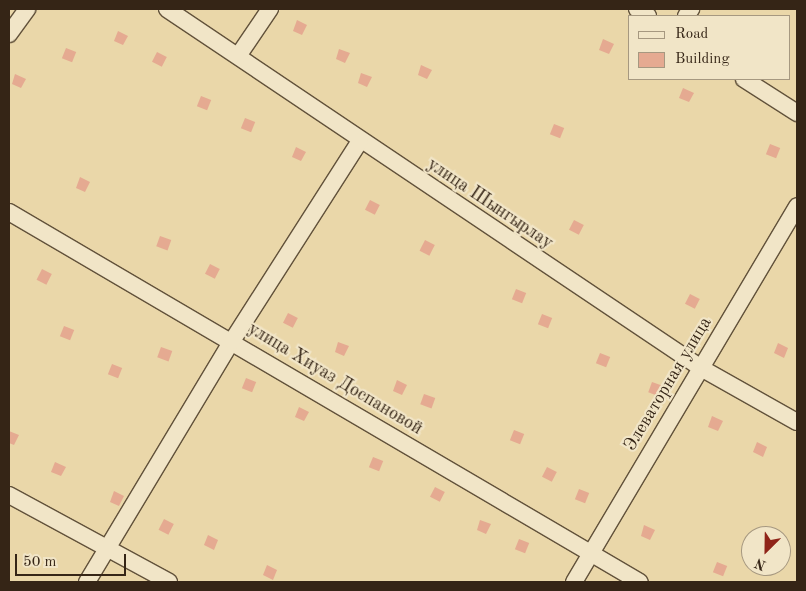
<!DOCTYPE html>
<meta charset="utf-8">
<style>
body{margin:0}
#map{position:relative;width:806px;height:591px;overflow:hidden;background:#ead7a9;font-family:"Old Standard TT",serif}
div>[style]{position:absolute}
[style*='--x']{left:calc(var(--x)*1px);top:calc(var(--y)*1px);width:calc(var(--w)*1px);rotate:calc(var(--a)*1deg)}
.building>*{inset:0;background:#e5aa91;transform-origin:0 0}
.roads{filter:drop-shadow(1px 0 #62523b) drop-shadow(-1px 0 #62523b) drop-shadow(0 1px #62523b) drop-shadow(0 -1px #62523b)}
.street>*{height:16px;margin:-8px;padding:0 8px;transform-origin:8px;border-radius:8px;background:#f1e5c7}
span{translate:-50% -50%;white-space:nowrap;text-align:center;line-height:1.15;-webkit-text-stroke:4.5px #f1e5c7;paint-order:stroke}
.street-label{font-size:18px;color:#352516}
.frame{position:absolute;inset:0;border:10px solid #352516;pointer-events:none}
.legend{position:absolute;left:628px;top:15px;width:162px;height:65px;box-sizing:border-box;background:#f1e5c7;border:1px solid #a69880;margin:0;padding:6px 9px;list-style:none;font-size:15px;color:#352516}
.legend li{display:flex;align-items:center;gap:10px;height:25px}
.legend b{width:25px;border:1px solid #a69880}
.north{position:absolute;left:741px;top:526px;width:50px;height:50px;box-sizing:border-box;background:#f1e5c7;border:1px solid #a69880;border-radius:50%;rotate:203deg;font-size:14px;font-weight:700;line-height:20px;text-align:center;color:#352516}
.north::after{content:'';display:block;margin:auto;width:18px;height:22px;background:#8f2418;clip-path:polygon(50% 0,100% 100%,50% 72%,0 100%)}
.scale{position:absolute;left:15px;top:554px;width:111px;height:22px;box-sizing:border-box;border:2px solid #352516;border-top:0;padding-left:6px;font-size:15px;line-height:18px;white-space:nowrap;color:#352516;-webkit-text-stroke:4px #f1e5c7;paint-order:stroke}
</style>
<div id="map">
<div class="building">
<i style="clip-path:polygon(297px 20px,307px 25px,302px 35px,293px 31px)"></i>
<i style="clip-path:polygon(118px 31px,128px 36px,123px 45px,114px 41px)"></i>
<i style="clip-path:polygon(603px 39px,614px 44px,609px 54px,599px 50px)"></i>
<i style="left:66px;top:48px;width:11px;height:11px;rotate:22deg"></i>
<i style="clip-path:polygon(339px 49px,350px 53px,345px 63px,336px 59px)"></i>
<i style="left:157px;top:52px;width:11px;height:11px;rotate:27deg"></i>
<i style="clip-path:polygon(421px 65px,432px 70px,427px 79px,418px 75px)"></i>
<i style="clip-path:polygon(361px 73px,372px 77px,367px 87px,358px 83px)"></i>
<i style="clip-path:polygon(15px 74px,26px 79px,21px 88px,12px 84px)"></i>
<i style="clip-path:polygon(683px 88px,694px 93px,689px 102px,679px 98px)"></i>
<i style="left:201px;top:96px;width:11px;height:11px;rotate:22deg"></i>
<i style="left:245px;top:118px;width:11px;height:11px;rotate:22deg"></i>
<i style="left:554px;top:124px;width:11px;height:11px;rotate:22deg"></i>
<i style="left:770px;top:144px;width:11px;height:11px;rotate:22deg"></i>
<i style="clip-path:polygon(296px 147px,306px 152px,301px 161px,292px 157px)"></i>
<i style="clip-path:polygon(80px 177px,90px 182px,85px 192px,76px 188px)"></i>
<i style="left:370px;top:200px;width:11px;height:11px;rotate:27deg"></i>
<i style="left:574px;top:220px;width:11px;height:11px;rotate:27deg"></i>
<i style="left:160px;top:236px;width:12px;height:11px;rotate:20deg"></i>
<i style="left:425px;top:240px;width:11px;height:12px;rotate:27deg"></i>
<i style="left:210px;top:264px;width:11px;height:11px;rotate:27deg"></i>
<i style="left:42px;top:269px;width:11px;height:12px;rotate:27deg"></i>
<i style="left:516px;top:289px;width:11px;height:11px;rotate:22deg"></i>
<i style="left:690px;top:294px;width:11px;height:11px;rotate:27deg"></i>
<i style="left:288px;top:313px;width:11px;height:11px;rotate:27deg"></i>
<i style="left:542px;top:314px;width:11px;height:11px;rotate:22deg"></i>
<i style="left:64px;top:326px;width:11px;height:11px;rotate:22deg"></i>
<i style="clip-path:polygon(338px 342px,349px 346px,344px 356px,335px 352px)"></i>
<i style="clip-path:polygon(778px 343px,788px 348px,784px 358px,774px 353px)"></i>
<i style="left:161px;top:347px;width:12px;height:11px;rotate:20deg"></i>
<i style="left:600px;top:353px;width:11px;height:11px;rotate:22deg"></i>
<i style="left:112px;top:364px;width:11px;height:11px;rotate:22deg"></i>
<i style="left:246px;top:378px;width:11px;height:11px;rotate:22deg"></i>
<i style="clip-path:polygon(397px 380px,407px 385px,402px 395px,393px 391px)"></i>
<i style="left:652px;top:382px;width:12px;height:11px;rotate:20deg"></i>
<i style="left:424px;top:394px;width:12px;height:11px;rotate:20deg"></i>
<i style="clip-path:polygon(299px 407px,309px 412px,304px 421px,295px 417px)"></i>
<i style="clip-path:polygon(712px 416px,723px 421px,718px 431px,708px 427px)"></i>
<i style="left:514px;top:430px;width:11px;height:11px;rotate:22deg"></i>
<i style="clip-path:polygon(9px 431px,19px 435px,14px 445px,9px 443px)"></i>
<i style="clip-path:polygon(757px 442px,767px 447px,763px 457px,753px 452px)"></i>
<i style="left:373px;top:457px;width:11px;height:11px;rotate:22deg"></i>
<i style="clip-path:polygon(55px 462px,66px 467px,61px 476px,51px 472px)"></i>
<i style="left:547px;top:467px;width:11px;height:11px;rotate:27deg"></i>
<i style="left:435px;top:487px;width:11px;height:11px;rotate:27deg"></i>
<i style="left:579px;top:489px;width:11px;height:11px;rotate:22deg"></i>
<i style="clip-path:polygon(114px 491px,124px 496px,119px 506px,110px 502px)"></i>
<i style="left:164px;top:519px;width:11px;height:12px;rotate:27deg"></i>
<i style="clip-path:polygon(480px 520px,491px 524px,486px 534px,477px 530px)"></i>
<i style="clip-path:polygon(644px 525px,655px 530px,650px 540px,641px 536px)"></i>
<i style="clip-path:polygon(208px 535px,218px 540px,214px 550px,204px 545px)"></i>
<i style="left:519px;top:539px;width:11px;height:11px;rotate:22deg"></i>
<i style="left:717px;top:562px;width:11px;height:11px;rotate:22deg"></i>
<i style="clip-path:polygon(267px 565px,277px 570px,273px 580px,263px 575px)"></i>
</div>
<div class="roads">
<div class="street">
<i style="--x:167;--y:9;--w:643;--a:33.91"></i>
<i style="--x:701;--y:368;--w:110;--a:29.4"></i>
<i style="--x:637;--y:9;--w:13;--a:32"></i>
<i style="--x:686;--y:16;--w:9;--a:-54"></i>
<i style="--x:9;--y:34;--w:31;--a:-54"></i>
<i style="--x:238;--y:56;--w:57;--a:-55.8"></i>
<i style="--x:744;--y:79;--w:63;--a:32.7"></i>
<i style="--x:9;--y:212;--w:731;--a:30.39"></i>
<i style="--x:9;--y:495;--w:182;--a:28.5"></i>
<i style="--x:87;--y:582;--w:281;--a:-59"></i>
<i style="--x:232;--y:341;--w:237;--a:-57.4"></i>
<i style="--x:574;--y:582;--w:437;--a:-59.3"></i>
</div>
</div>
<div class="street-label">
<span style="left:490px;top:204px;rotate:34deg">улица Шынгырлау</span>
<span style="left:335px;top:379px;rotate:31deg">улица Хиуаз Доспановой</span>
<span style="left:668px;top:384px;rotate:-59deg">Элеваторная улица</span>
</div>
<div class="frame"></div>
<ul class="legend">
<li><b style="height:6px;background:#f1e5c7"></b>Road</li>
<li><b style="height:14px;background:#e5aa91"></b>Building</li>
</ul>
<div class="north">N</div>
<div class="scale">50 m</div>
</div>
